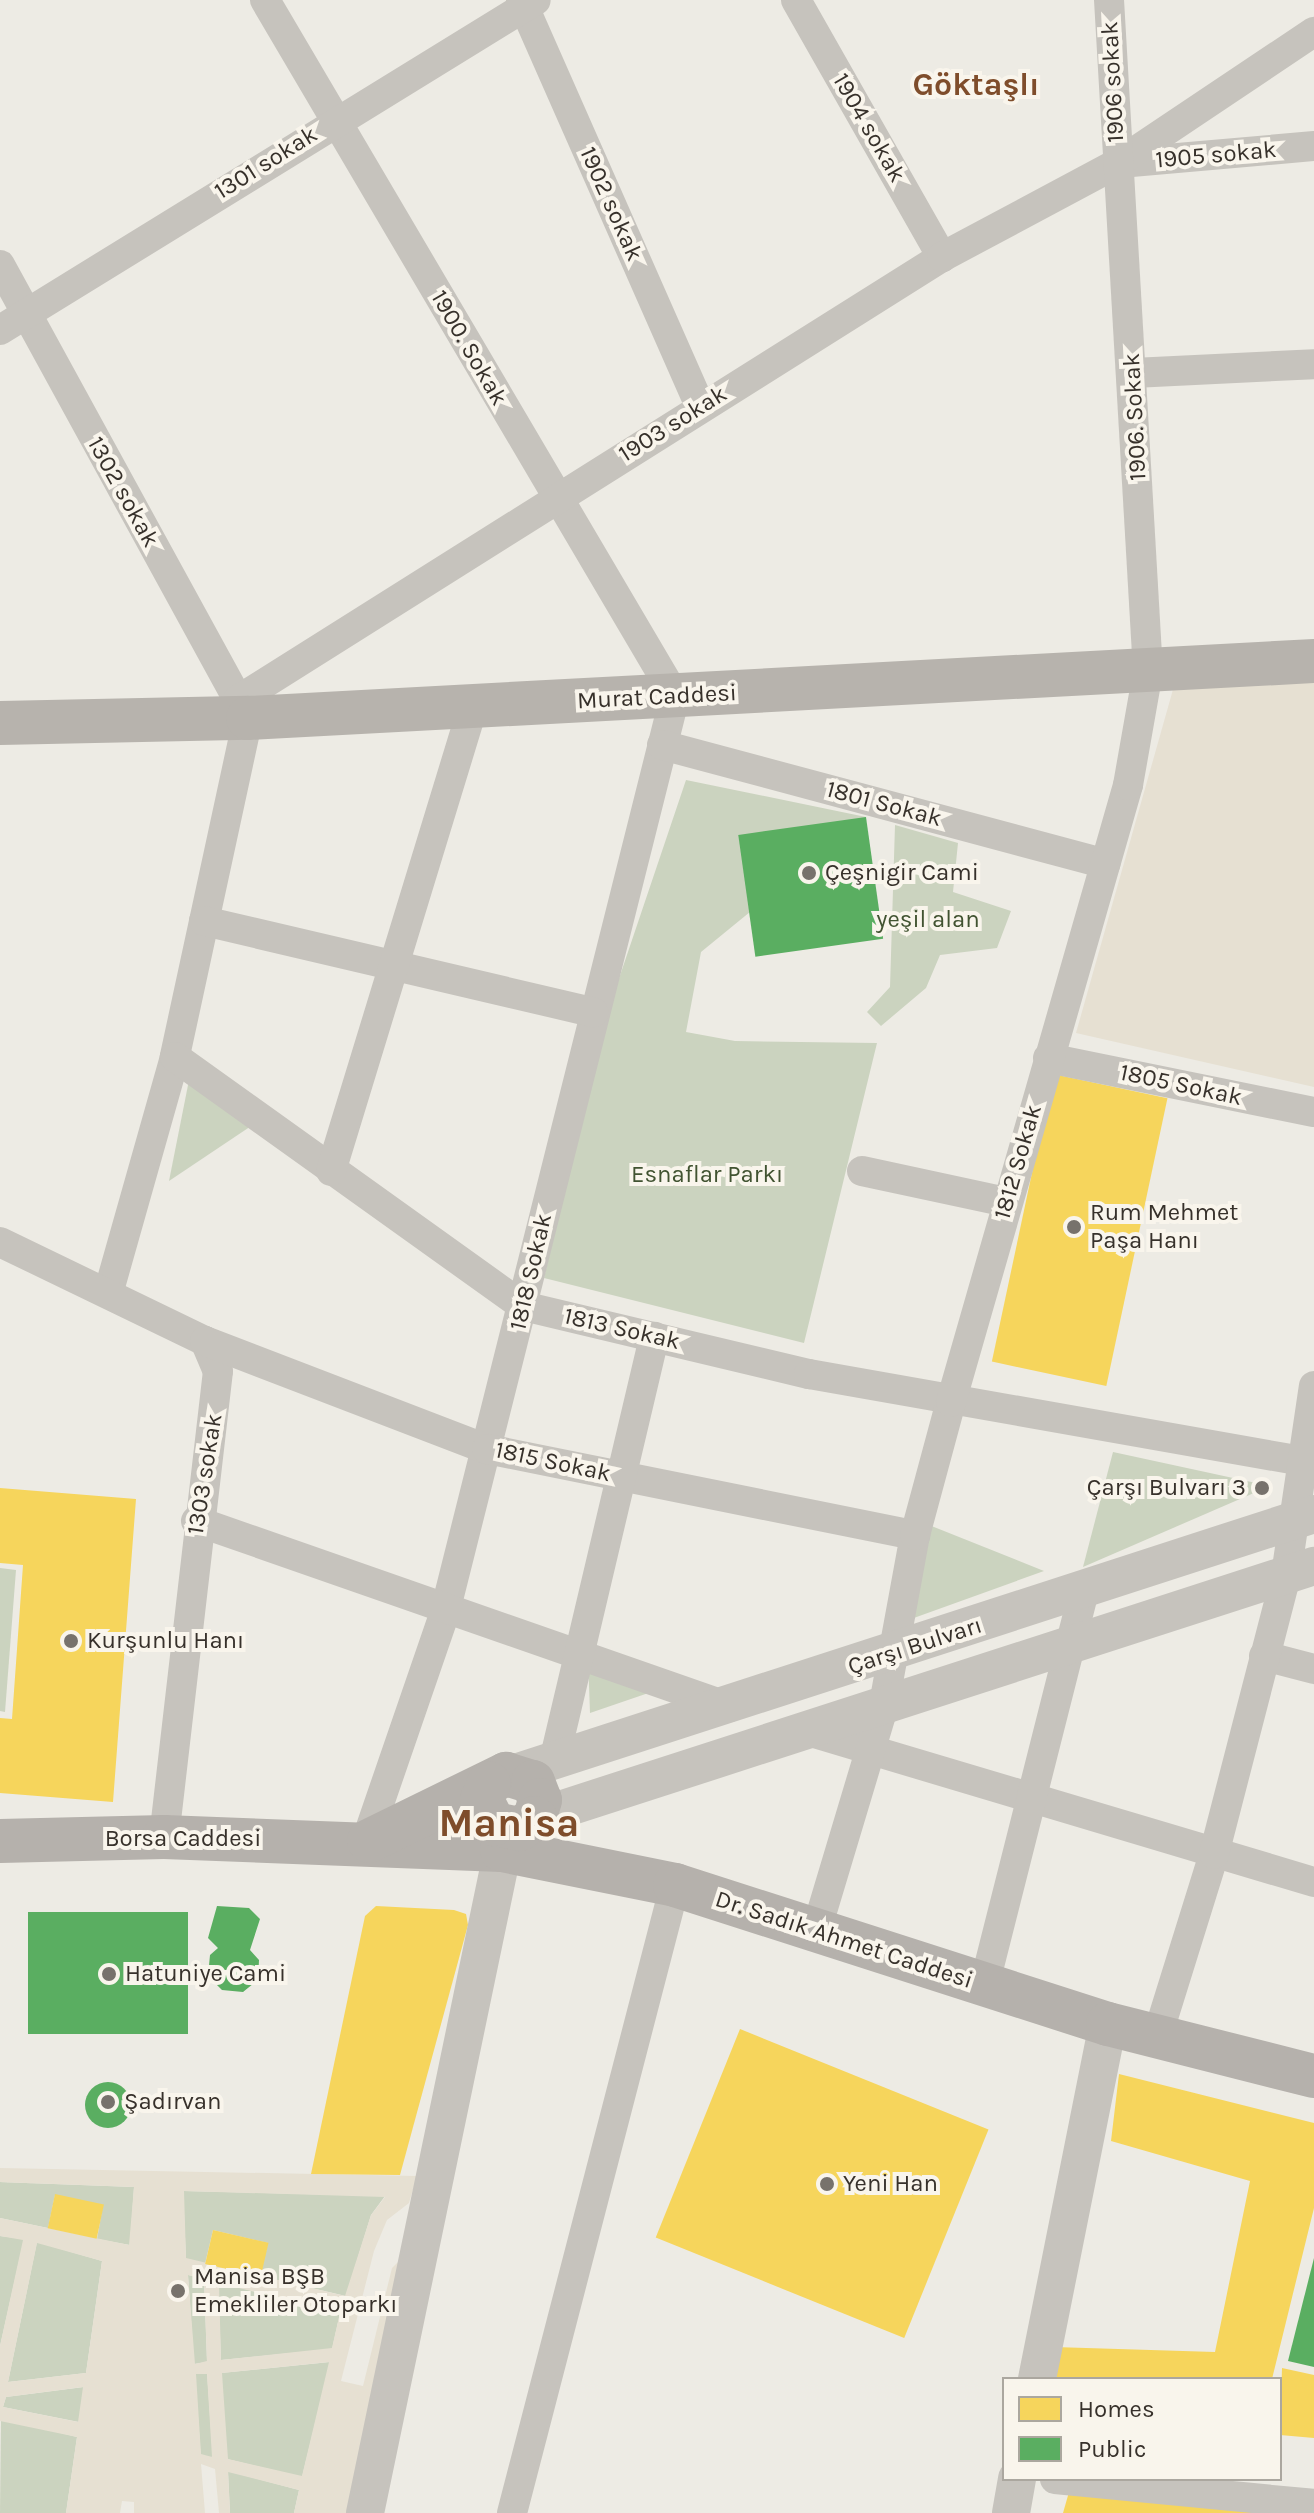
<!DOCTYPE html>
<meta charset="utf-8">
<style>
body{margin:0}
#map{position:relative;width:1314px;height:2513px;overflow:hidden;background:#edebe4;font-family:Karla,sans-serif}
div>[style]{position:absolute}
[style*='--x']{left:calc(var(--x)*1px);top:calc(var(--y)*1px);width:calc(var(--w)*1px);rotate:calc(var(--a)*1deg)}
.green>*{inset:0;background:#cbd3bf;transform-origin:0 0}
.plaza>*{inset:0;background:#e6e0d2}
.homes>*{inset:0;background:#f6d55c;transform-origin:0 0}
.public>*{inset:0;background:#5aae61;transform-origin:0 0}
.round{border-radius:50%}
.minor>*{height:30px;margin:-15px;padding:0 15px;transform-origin:15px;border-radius:15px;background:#c6c3bd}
.tertiary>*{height:38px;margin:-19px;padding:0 19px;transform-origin:19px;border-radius:19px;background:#c6c3bd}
.secondary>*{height:44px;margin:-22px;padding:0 22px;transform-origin:22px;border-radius:22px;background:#b7b3ad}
.primary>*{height:44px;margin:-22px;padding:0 22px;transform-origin:22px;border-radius:22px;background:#b5b1ac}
.dots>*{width:22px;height:22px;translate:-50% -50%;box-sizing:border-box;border:4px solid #f9f5ec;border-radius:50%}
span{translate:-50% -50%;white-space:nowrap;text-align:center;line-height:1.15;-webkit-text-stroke:8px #f9f5ec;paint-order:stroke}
.street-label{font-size:24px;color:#37312b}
.poi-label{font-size:24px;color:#37312b}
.left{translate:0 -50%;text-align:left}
.right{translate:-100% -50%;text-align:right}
.park-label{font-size:24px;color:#415331}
.district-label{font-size:32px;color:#7f4d2b;font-weight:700}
.town-label{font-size:40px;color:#7f4d2b;font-weight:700}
.legend{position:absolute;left:1002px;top:2377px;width:280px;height:104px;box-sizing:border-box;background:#f9f5ec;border:2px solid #aba79f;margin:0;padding:10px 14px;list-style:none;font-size:24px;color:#37312b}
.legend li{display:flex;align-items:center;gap:16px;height:40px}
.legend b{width:40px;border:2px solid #aba79f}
</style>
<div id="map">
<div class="green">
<i style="clip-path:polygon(686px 780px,866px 817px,701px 952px,686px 1032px,735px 1041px,877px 1043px,804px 1343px,544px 1278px,605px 1020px)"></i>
<i style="clip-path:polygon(895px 825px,958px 843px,953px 892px,1011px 911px,997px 948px,940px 955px,926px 988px,881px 1026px,867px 1012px,890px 987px)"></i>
<i style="clip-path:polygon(191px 1070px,257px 1122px,169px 1181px)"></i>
<i style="clip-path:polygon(1113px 1452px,1270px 1486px,1083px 1567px)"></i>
<i style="clip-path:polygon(929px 1525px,1044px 1571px,911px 1619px)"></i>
<i style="clip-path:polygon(0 1568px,16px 1570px,5px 1712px,0 1711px)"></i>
<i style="clip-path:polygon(588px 1656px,663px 1688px,590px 1713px)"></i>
<i style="clip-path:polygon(0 2182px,134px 2187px,130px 2245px,97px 2239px,103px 2205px,55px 2195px,48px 2228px,0 2218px)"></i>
<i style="clip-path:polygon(183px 2191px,385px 2196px,371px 2215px,346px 2296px,260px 2276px,268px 2243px,213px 2230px,205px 2264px,186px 2259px)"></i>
<i style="clip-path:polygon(0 2236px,24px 2239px,0 2346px)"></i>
<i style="clip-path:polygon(37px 2242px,102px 2261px,86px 2373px,8px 2382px)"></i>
<i style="clip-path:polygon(188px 2275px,204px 2278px,207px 2362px,194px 2364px)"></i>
<i style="clip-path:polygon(218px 2282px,340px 2313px,332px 2349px,221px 2360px)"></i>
<i style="clip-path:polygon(330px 2362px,302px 2477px,227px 2459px,221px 2373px)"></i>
<i style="left:207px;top:2373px;width:84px;height:12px;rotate:86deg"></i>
<i style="clip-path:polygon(84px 2387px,79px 2422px,3px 2407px,6px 2397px)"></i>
<i style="clip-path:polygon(1px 2418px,77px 2437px,66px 2513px,0 2513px)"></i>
<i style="clip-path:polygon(228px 2471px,299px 2490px,294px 2513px,230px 2513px)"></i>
</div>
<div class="plaza">
<i style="clip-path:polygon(1314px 678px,1314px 1087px,1076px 1033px,1174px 686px)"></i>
<i style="clip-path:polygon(evenodd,0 2168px,417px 2176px,409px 2203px,387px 2220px,374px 2251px,341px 2381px,363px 2386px,392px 2268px,413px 2247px,353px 2513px,294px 2513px,299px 2490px,228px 2472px,230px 2513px,219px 2513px,215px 2469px,201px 2464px,205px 2513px,134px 2513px,134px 2502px,122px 2501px,120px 2513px,66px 2513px,77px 2437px,0 2421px,0 2346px,23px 2240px,0 2236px,0 2218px,129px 2245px,134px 2187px,0 2182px,0 2168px,184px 2191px,385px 2197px,371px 2215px,345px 2296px,186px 2258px,184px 2191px,0 2168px,37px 2243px,102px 2261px,86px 2373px,8px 2382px,37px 2243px,0 2168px,188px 2275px,204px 2279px,207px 2361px,195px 2364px,188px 2275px,0 2168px,219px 2283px,340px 2313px,332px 2348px,221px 2360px,219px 2283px,0 2168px,329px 2362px,302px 2476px,228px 2459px,222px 2373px,329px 2362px,0 2168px,196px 2374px,207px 2374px,212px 2457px,201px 2454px,196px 2374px,0 2168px,83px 2387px,78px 2422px,3px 2407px,6px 2397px,83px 2387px)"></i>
</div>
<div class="homes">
<i style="left:1053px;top:1074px;width:117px;height:294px;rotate:12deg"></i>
<i style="clip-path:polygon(0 1488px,136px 1499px,113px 1802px,0 1793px,0 1718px,12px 1719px,23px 1565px,0 1563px)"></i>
<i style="clip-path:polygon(376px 1906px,454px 1910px,466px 1914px,468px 1925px,400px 2175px,311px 2174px,365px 1916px)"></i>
<i style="left:740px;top:2029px;width:268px;height:225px;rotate:22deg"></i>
<i style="clip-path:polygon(1119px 2074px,1314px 2123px,1314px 2208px,1272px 2379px,1052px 2379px,1054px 2347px,1215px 2352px,1250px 2181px,1111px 2141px)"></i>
<i style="left:55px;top:2194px;width:50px;height:35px;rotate:12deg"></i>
<i style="left:213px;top:2230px;width:57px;height:35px;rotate:13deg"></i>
<i style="clip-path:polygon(1282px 2368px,1314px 2375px,1314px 2438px,1280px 2435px)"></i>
<i style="clip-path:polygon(1069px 2492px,1282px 2513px,1063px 2513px)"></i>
</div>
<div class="public">
<i style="left:866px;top:817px;width:123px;height:129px;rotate:82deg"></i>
<i style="clip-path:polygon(217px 1906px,249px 1908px,260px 1919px,250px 1950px,259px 1960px,258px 1980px,243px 1992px,222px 1990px,208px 1976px,210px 1955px,218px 1948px,208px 1938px)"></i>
<i style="left:188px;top:1912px;width:122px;height:160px;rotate:90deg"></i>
<i class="round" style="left:85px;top:2082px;width:46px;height:46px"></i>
<i style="clip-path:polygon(1314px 2258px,1314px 2367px,1288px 2361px)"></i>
</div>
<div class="minor">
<i style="--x:265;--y:0;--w:808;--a:59.5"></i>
<i style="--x:675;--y:696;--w:944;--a:104.1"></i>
<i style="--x:445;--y:1612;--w:243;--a:109"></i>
<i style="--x:521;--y:0;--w:446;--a:66.2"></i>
<i style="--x:796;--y:0;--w:296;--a:60.4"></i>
<i style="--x:1120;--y:163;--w:195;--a:-5"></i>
<i style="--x:0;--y:265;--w:516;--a:61.3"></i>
<i style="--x:248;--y:718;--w:347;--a:102.2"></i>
<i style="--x:175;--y:1057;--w:242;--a:105.8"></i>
<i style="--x:0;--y:330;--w:629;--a:-31.62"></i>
<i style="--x:1133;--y:373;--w:181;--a:-2.8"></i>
<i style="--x:238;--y:700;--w:832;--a:-32.18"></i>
<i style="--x:942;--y:257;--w:200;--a:-28.1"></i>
<i style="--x:1118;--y:163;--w:236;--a:-33.8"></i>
<i style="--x:662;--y:745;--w:459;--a:15"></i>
<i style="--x:204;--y:921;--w:400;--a:13.2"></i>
<i style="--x:175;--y:1057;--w:428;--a:35.6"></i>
<i style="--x:523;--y:1306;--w:294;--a:13.4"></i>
<i style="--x:809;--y:1374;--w:501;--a:10.01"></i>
<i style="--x:1048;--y:1058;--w:271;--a:11.5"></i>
<i style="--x:331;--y:1171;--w:485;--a:-73"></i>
<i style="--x:862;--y:1171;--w:147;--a:12.1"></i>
<i style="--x:0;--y:1242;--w:228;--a:25.8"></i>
<i style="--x:205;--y:1341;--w:33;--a:67"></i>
<i style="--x:218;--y:1371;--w:469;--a:96.6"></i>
<i style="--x:205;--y:1341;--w:302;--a:21"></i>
<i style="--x:487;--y:1449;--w:437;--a:11.4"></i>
<i style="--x:196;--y:1521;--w:565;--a:19.24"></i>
<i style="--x:1264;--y:1656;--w:52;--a:14.6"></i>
<i style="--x:804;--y:1730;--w:532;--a:16.6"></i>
<i style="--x:554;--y:1761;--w:436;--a:-76.7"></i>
<i style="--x:817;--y:1928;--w:234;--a:-73.3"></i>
<i style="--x:884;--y:1704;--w:172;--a:-79.6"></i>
<i style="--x:915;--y:1535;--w:138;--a:-74.9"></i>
<i style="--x:951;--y:1402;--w:642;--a:-73.99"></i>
<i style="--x:1128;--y:785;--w:115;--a:-80"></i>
<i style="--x:1148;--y:672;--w:673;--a:-93.32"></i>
<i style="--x:984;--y:1986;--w:408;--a:-75.8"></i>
<i style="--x:1158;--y:2034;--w:189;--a:-72.7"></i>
<i style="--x:1214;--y:1854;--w:288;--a:-75.5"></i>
<i style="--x:1286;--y:1575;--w:191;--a:-81.6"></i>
<i style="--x:1055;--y:2479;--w:260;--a:5.5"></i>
<i style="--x:512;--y:2513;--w:649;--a:-75.45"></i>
</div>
<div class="tertiary">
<i style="--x:515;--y:1773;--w:840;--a:-17.96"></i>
<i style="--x:535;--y:1818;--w:819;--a:-17.93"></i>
<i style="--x:1037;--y:2379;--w:362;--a:-78.7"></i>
<i style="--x:365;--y:2513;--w:698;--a:-78.26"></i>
<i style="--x:1011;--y:2513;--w:35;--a:-80"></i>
</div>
<div class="secondary">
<i style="--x:0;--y:723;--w:248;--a:-1.2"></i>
<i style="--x:248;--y:718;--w:1068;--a:-3.06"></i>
</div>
<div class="primary">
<i style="--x:0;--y:1841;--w:164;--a:-1.4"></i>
<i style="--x:164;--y:1837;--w:338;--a:2.2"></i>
<i style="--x:502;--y:1850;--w:177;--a:11.4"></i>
<i style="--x:675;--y:1885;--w:455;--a:17.8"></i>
<i style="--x:1108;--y:2024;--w:212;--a:14.2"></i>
<i style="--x:369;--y:1841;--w:153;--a:-26.1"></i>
<i style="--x:506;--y:1774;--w:28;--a:17"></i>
<i style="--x:533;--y:1782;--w:19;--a:69"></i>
<i style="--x:540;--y:1800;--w:19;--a:106"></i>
<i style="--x:535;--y:1818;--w:19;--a:144"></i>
<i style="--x:520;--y:1829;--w:26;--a:-169"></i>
<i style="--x:494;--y:1824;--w:27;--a:-117"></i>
<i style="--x:482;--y:1800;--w:18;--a:-68"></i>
</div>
<div class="dots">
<i style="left:809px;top:873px;background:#77726c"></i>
<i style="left:1074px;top:1227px;background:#77726c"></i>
<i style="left:1262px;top:1488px;background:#77726c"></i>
<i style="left:71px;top:1641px;background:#77726c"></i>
<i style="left:109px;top:1974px;background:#77726c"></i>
<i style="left:108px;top:2102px;background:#77726c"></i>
<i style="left:827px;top:2184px;background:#77726c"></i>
<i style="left:178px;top:2291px;background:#77726c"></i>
</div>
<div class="street-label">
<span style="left:1113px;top:82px;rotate:-93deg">1906 sokak</span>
<span style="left:869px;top:128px;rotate:60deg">1904 sokak</span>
<span style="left:1216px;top:155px;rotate:-5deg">1905 sokak</span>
<span style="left:266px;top:163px;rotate:-32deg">1301 sokak</span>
<span style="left:611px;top:204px;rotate:66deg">1902 sokak</span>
<span style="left:469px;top:348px;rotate:60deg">1900. Sokak</span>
<span style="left:1135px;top:417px;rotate:-93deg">1906. Sokak</span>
<span style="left:673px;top:424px;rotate:-32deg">1903 sokak</span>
<span style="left:123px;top:492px;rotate:61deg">1302 sokak</span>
<span style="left:657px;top:697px;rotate:-3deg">Murat Caddesi</span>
<span style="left:884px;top:804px;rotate:15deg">1801 Sokak</span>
<span style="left:1181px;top:1085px;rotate:12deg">1805 Sokak</span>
<span style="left:1018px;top:1162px;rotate:-74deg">1812 Sokak</span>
<span style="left:531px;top:1272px;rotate:-77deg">1818 Sokak</span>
<span style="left:622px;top:1329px;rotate:13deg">1813 Sokak</span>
<span style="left:553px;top:1462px;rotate:12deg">1815 Sokak</span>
<span style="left:205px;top:1474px;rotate:-81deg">1303 sokak</span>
<span style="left:915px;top:1646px;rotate:-18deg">Çarşı Bulvarı</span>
<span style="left:183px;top:1839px">Borsa Caddesi</span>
<span style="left:844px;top:1940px;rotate:18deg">Dr. Sadık Ahmet Caddesi</span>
</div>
<div class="poi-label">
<span class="left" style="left:825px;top:873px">Çeşnigir Cami</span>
<span class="left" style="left:1090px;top:1227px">Rum Mehmet<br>Paşa Hanı</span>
<span class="right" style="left:1246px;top:1488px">Çarşı Bulvarı 3</span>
<span class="left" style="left:87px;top:1641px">Kurşunlu Hanı</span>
<span class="left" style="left:125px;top:1974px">Hatuniye Cami</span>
<span class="left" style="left:124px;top:2102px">Şadırvan</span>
<span class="left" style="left:843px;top:2184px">Yeni Han</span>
<span class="left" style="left:194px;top:2291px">Manisa BŞB<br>Emekliler Otoparkı</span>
</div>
<div class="park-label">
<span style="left:928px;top:920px">yeşil alan</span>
<span style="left:707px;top:1175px">Esnaflar Parkı</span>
</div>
<div class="district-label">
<span style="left:976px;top:85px">Göktaşlı</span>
</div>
<div class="town-label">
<span style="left:509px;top:1823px">Manisa</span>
</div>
<ul class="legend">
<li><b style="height:22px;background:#f6d55c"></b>Homes</li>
<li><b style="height:22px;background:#5aae61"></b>Public</li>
</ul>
</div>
